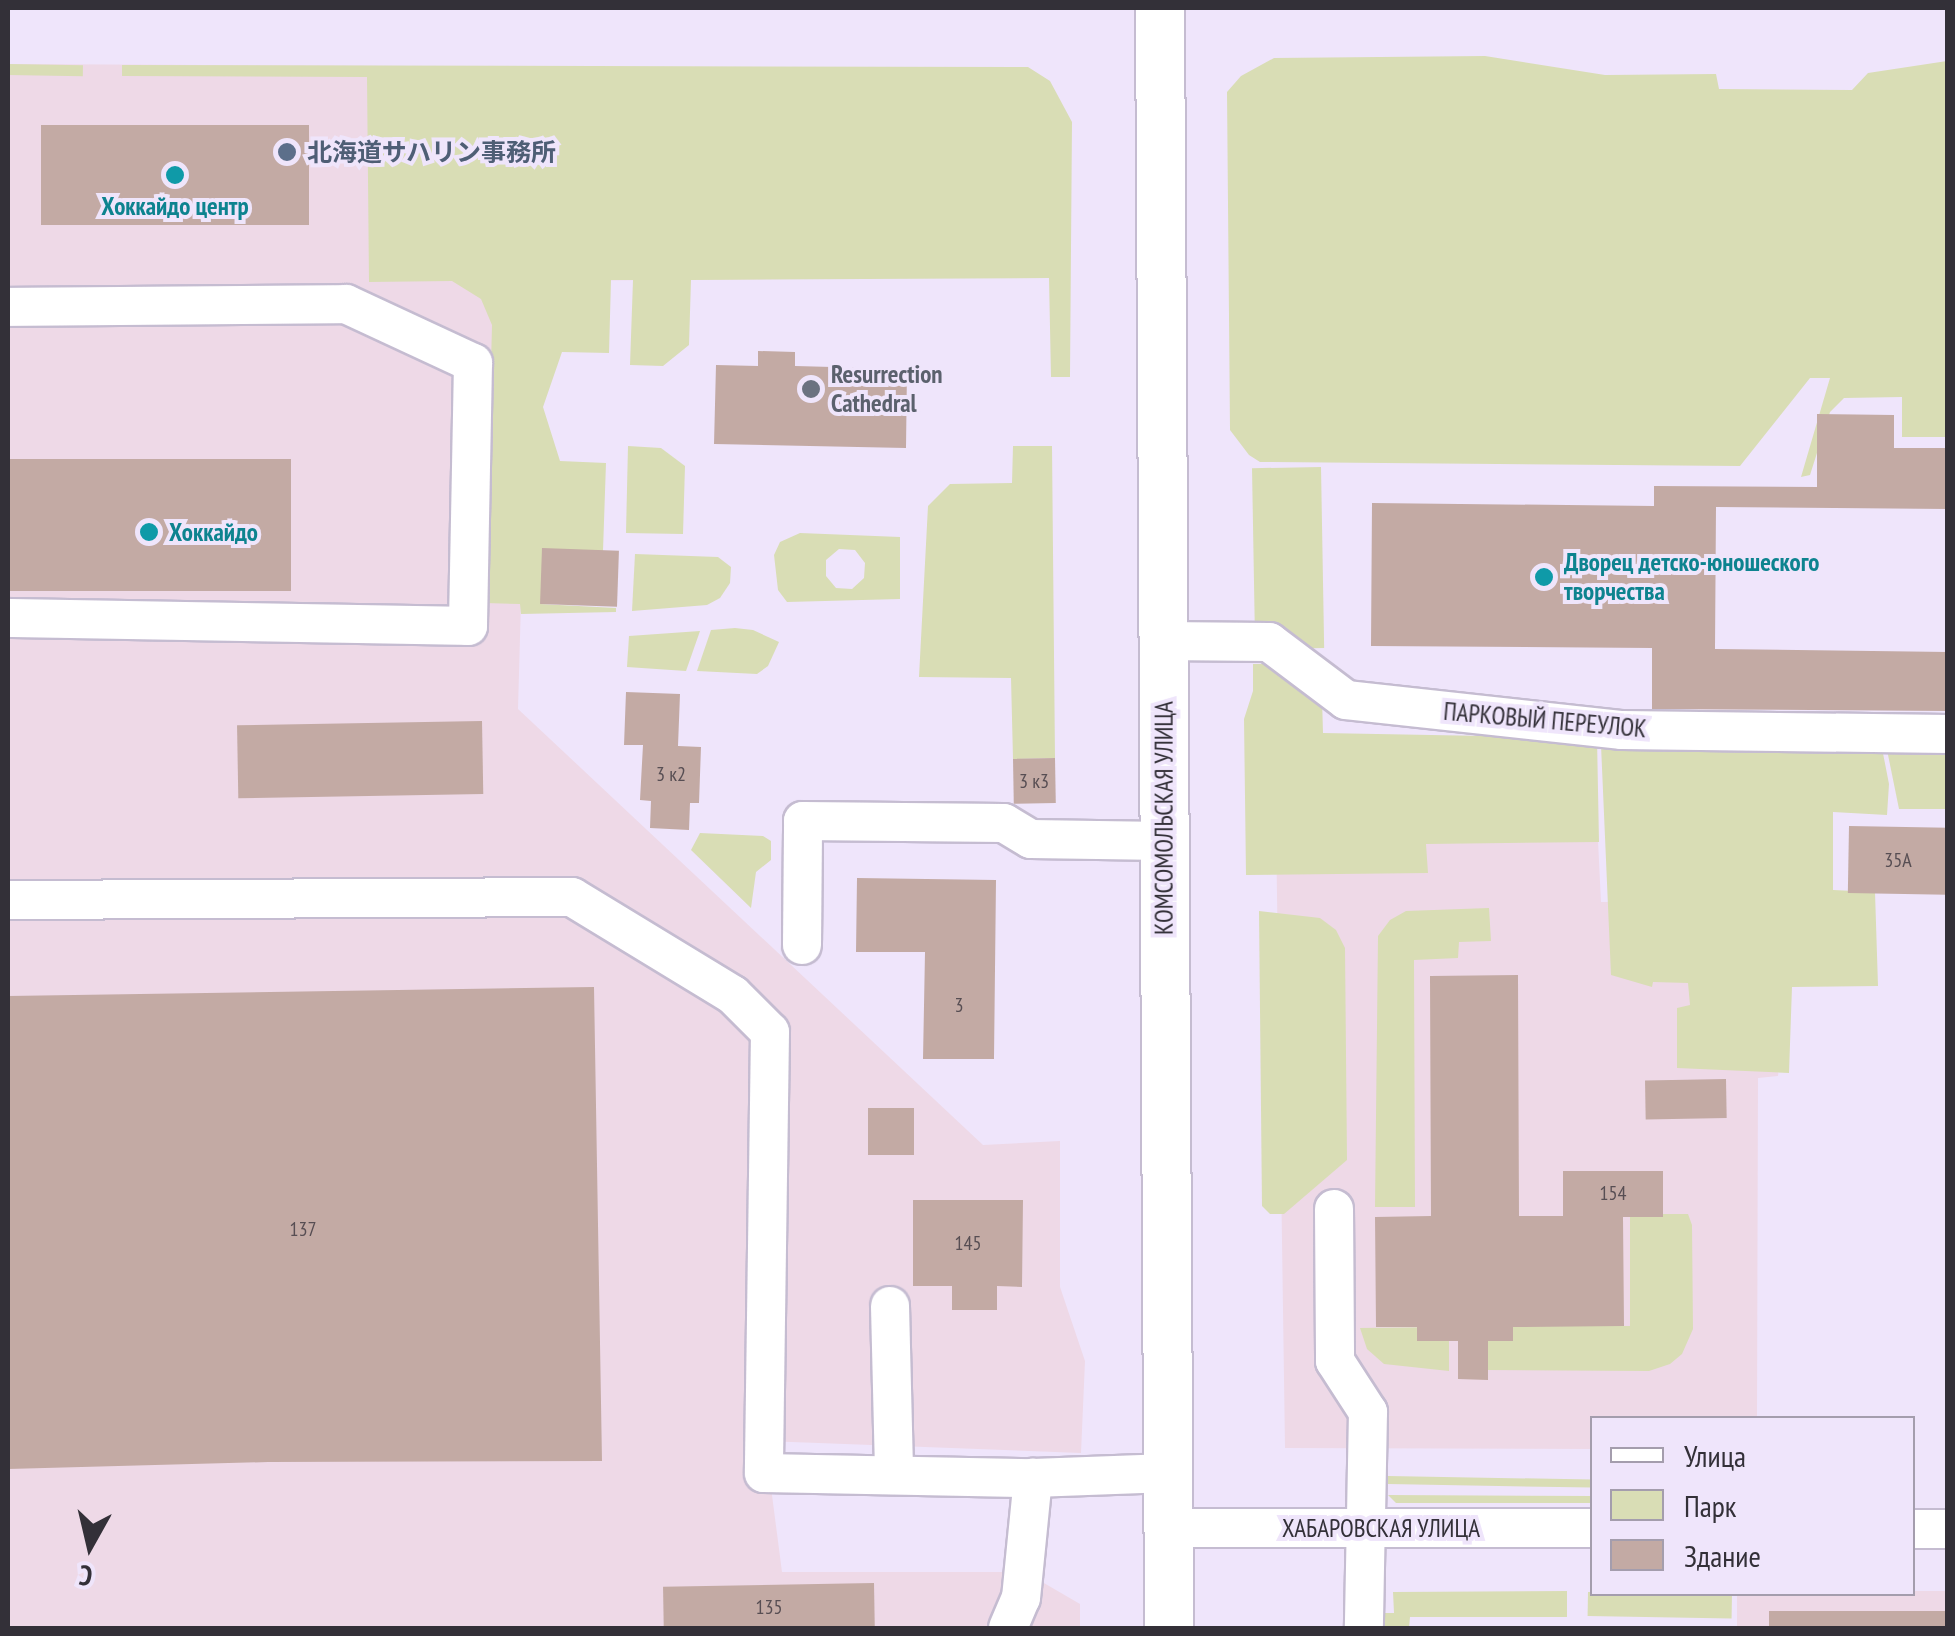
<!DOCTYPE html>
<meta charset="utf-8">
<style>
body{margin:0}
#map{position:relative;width:1955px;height:1636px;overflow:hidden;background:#efe5fb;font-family:"PT Sans Narrow","Noto Sans SC","Noto Sans JP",sans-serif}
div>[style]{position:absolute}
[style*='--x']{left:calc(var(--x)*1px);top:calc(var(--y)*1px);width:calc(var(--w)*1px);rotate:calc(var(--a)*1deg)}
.commercial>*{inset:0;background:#eed9e7}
.green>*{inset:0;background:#d9ddb5;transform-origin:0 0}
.building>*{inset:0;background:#c3aaa4;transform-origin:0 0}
.roads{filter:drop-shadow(2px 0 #c5bcd1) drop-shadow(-2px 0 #c5bcd1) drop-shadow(0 2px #c5bcd1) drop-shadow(0 -2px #c5bcd1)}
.minor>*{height:38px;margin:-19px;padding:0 19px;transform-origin:19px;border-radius:19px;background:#fff}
.major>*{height:48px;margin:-24px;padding:0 24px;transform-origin:24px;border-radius:24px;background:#fff}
.dots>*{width:28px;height:28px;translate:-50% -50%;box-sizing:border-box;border:5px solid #efe5fb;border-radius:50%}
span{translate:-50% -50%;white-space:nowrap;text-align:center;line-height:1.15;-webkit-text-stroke:8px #efe5fb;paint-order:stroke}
.number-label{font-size:20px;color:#574e53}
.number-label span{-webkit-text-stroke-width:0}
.service-label{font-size:25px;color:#4e5e75;font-weight:700}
.left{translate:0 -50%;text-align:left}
.culture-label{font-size:25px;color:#0d838f;font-weight:700}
.worship-label{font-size:25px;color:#5b616d;font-weight:700}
.street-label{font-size:25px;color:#333038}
.frame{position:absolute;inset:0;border:10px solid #333038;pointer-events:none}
.legend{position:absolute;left:1590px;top:1416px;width:325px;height:180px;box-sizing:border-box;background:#efe5fb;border:2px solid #a49dad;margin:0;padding:12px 18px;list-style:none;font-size:30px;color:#333038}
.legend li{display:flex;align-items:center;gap:20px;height:50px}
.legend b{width:50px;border:2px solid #a49dad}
.north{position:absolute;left:40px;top:1496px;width:100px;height:100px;-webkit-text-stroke:8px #efe5fb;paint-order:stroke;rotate:188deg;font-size:28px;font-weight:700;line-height:40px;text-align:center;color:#333038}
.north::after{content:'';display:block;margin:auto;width:35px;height:45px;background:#333038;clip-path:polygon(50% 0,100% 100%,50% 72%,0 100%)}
</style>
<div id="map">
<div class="commercial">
<i style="clip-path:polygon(8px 64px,793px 68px,791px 279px,530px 281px,518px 709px,983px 1145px,1060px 1141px,1060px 1287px,1085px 1361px,1081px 1453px,765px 1441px,782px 1572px,1025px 1572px,1080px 1604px,1080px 1628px,8px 1628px)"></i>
<i style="clip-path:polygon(1275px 757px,1594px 758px,1601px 902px,1719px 901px,1786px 1000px,1778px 1076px,1758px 1078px,1757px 1418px,1592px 1418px,1592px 1449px,1285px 1448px)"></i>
<i style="clip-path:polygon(1913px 1591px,1947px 1591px,1947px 1628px,1737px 1628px,1737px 1594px)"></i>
</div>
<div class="green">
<i style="clip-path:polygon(1485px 56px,1605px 75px,1716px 74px,1719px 89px,1852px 90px,1868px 73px,1947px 61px,1947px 437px,1902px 437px,1902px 397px,1844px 398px,1830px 412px,1810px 475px,1801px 477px,1830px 378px,1810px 378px,1740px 466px,1260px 462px,1249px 455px,1230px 430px,1227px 92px,1241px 76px,1274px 58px)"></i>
<i style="left:8px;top:64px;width:75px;height:11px;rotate:1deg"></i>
<i style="clip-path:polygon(122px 65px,1028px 67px,1050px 81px,1072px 122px,1070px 377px,1051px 377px,1049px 278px,691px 280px,689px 345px,663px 366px,630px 365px,633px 280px,611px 280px,609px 353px,562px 352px,543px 407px,560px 461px,606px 463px,603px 551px,540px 604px,616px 608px,616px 612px,521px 614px,520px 604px,485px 603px,492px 325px,481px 299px,452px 281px,369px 282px,367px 77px,122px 76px)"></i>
<i style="clip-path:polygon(628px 446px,661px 448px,685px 466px,683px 534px,626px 533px)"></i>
<i style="clip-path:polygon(1013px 446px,1052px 446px,1055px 758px,1013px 759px,1011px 678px,919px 677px,928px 506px,950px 484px,1012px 483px)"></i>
<i style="left:1321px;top:467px;width:181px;height:69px;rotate:89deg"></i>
<i style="clip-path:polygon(evenodd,800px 533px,900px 537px,900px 599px,787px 602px,778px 590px,774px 555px,780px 542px,800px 533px,839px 549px,855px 550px,865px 563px,864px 578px,852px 589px,836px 588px,826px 576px,826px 560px,839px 549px)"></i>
<i style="clip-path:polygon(635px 554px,718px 557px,731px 567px,730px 583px,720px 598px,707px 605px,632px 611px)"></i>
<i style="clip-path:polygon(735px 628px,753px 630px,779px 642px,768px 666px,757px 674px,697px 671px,711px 630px)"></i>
<i style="clip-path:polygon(700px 631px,686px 671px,627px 667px,629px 636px)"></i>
<i style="clip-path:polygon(1321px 663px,1323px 733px,1597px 738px,1599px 842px,1426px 844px,1428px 873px,1246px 875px,1244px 719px,1253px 691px,1253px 664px)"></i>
<i style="clip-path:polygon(1881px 743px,1889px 784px,1887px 815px,1833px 812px,1833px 890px,1875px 892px,1878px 986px,1792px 987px,1789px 1073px,1677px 1068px,1677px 1008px,1690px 1005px,1688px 983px,1653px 982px,1652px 987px,1611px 975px,1601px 745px)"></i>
<i style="clip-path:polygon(1886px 745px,1947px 745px,1947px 809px,1899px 809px)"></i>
<i style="clip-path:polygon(700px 833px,763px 836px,771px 841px,771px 860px,756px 872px,751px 908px,691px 850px)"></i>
<i style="clip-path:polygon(1489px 908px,1491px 941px,1459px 942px,1458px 958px,1414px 960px,1415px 1207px,1375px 1207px,1378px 936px,1390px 920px,1406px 911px)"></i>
<i style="clip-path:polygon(1259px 911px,1320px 918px,1336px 930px,1345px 948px,1347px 1160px,1284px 1214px,1270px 1214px,1262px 1206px)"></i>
<i style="clip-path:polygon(1630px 1214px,1688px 1214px,1692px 1225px,1693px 1329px,1682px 1354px,1670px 1364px,1649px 1371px,1485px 1370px,1485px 1326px,1630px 1326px)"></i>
<i style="clip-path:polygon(1449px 1327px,1449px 1371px,1384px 1364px,1367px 1349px,1360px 1328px)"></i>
<i style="left:1388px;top:1476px;width:204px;height:8px;rotate:1deg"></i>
<i style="clip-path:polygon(1388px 1495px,1592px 1496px,1592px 1503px,1396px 1503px)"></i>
<i style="clip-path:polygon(1567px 1591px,1567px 1617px,1410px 1617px,1409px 1628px,1378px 1628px,1378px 1613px,1394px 1613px,1393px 1592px)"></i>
<i style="left:1588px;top:1592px;width:144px;height:24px;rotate:1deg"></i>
</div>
<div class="building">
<i style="left:41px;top:125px;width:268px;height:100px"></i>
<i style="clip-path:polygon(758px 351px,795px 352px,795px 366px,907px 369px,906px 448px,714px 444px,716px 365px,758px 366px)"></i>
<i style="clip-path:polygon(1817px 414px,1894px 415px,1894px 448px,1948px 448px,1948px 509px,1716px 507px,1715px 649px,1948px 652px,1948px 711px,1652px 709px,1652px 648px,1371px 646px,1372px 503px,1654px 506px,1654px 486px,1817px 487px)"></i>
<i style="left:8px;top:459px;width:283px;height:132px"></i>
<i style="left:542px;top:548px;width:77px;height:56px;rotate:2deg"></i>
<i style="clip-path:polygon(626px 692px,680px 694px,678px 746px,701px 747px,699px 803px,690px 803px,689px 830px,650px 828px,651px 801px,640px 800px,643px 745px,624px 745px)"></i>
<i style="left:482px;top:721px;width:73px;height:245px;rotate:89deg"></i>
<i style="left:1055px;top:758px;width:45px;height:42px;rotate:89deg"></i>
<i style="left:1849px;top:826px;width:99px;height:67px;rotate:1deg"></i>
<i style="clip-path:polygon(857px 878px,996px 880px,994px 1059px,923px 1059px,925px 952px,856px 952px)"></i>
<i style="clip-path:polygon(1518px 975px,1519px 1216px,1563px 1216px,1563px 1171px,1663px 1171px,1663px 1217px,1623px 1217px,1624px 1326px,1513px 1327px,1513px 1341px,1488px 1341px,1488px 1380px,1458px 1379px,1458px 1341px,1417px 1341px,1417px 1327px,1376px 1327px,1375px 1217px,1431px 1216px,1430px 976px)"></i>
<i style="clip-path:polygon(594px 987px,602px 1461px,268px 1462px,8px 1469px,8px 996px)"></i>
<i style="left:1726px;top:1079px;width:39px;height:81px;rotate:89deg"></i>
<i style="left:914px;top:1108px;width:47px;height:46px;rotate:90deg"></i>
<i style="clip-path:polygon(913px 1200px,1023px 1200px,1022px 1287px,997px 1286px,997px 1310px,952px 1310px,952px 1286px,913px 1286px)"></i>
<i style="left:874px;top:1583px;width:45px;height:211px;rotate:89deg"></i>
<i style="left:1948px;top:1611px;width:17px;height:179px;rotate:90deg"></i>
</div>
<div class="roads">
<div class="minor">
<i style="--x:8;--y:307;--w:338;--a:-0.5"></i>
<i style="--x:346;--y:304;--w:140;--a:24.9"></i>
<i style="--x:473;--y:363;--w:263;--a:91.1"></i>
<i style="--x:468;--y:626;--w:460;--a:-179"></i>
<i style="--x:1162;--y:641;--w:107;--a:0.5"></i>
<i style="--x:1269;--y:642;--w:96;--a:37"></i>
<i style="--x:1346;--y:700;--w:278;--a:6.2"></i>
<i style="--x:1622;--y:730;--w:326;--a:0.7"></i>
<i style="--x:8;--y:900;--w:564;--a:-0.3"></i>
<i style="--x:572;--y:897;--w:188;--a:31.3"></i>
<i style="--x:733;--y:995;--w:52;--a:45"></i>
<i style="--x:770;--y:1032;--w:441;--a:90.8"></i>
<i style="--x:764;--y:1473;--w:269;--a:1.1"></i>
<i style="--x:1033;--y:1478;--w:136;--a:-2.1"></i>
<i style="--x:802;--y:945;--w:124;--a:-89.5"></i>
<i style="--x:803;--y:821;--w:201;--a:0.6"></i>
<i style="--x:1004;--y:823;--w:31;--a:31"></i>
<i style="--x:1031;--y:839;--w:133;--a:0.9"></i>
<i style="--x:1334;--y:1209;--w:152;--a:89.6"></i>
<i style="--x:1335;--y:1361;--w:61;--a:57.1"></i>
<i style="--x:1368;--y:1412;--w:216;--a:91.1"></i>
<i style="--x:890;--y:1306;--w:169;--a:88.6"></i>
<i style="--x:1169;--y:1528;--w:423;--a:0"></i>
<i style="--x:1912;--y:1529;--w:36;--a:0"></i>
<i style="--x:1008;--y:1628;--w:33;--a:-67"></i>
<i style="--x:1021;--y:1598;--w:121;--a:-84.3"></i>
</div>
<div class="major">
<i style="--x:1160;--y:8;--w:1620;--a:89.68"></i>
</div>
</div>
<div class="dots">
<i style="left:287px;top:152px;background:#5c6f8a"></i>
<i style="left:175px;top:175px;background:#0f9aa8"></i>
<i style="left:811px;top:389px;background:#6b7280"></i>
<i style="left:149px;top:532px;background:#0f9aa8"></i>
<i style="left:1544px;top:577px;background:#0f9aa8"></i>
</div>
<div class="number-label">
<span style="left:671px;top:774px">3 к2</span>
<span style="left:1034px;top:781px">3 к3</span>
<span style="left:1898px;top:860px">35А</span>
<span style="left:959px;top:1005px">3</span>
<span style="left:1613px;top:1193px">154</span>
<span style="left:303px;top:1229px">137</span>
<span style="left:968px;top:1243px">145</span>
<span style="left:769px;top:1607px">135</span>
</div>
<div class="service-label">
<span class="left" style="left:307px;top:152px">北海道サハリン事務所</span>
</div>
<div class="culture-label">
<span style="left:175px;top:206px">Хоккайдо центр</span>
<span class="left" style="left:169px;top:532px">Хоккайдо</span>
<span class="left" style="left:1564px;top:577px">Дворец детско-юношеского<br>творчества</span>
</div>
<div class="worship-label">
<span class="left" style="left:831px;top:389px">Resurrection<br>Cathedral</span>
</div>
<div class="street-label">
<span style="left:1545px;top:720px;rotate:5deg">ПАРКОВЫЙ ПЕРЕУЛОК</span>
<span style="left:1164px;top:818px;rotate:-90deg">КОМСОМОЛЬСКАЯ УЛИЦА</span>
<span style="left:1381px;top:1528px">ХАБАРОВСКАЯ УЛИЦА</span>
</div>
<div class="frame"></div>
<ul class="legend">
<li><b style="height:12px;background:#fff"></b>Улица</li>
<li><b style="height:28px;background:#d9ddb5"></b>Парк</li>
<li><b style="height:28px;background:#c3aaa4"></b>Здание</li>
</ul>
<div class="north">С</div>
</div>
